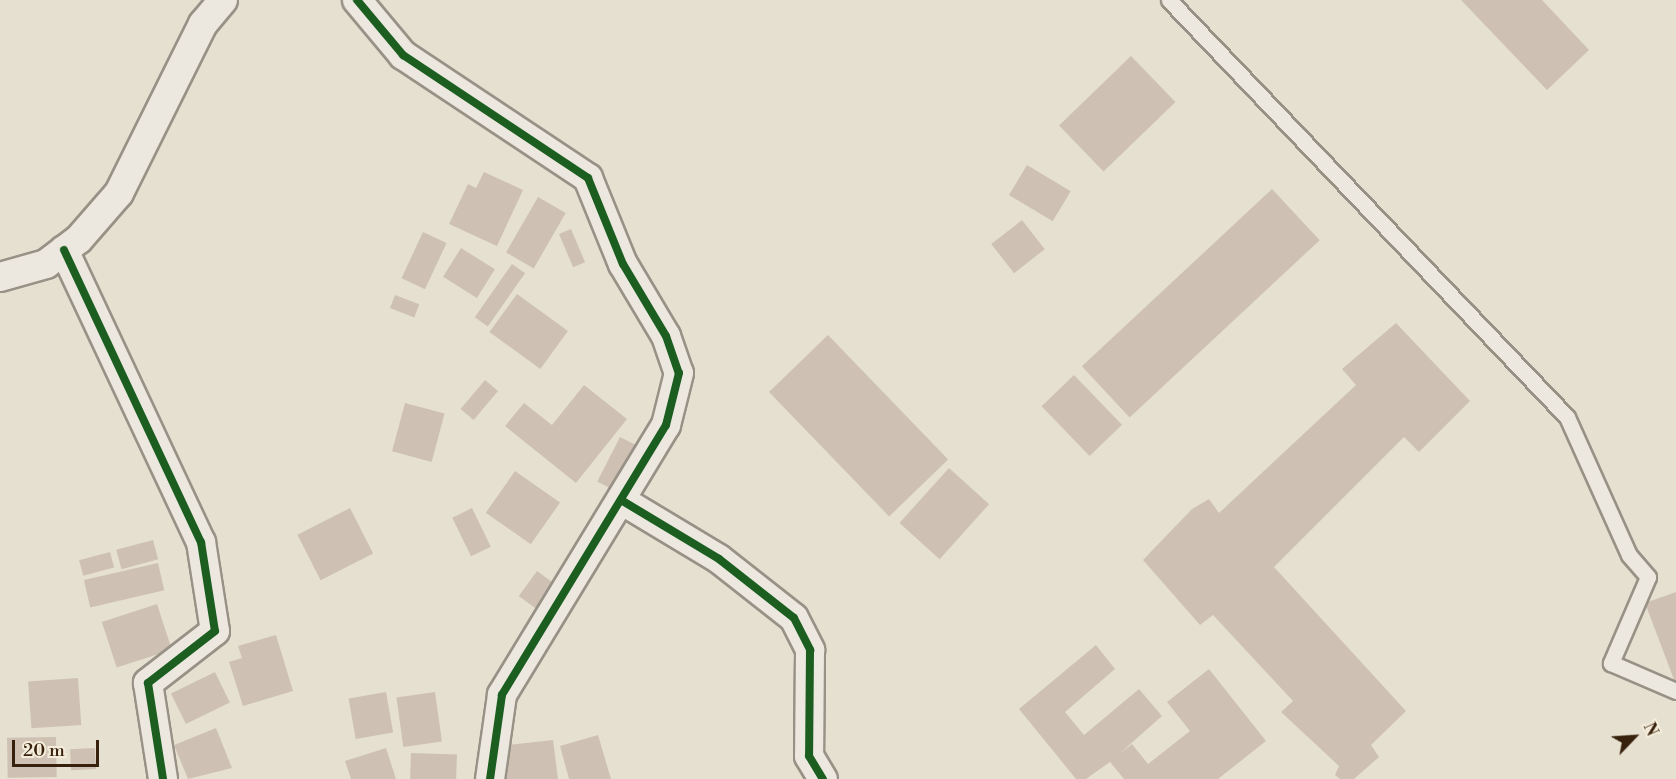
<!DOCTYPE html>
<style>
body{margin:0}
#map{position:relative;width:1676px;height:779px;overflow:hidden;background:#e6e0d0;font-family:"Libre Bodoni",serif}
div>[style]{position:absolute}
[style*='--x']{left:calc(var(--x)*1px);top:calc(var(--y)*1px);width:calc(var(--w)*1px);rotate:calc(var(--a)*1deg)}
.building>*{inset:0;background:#cec1b3;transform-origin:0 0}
.roads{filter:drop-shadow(2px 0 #979186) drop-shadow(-2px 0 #979186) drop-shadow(0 2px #979186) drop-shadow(0 -2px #979186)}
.lane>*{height:15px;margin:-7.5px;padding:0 7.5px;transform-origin:7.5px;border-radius:7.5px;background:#ece8e0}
.street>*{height:28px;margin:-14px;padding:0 14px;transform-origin:14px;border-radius:14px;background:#ece8e0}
.cycleway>*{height:8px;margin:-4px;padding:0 4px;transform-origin:4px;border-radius:4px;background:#1b5e20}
span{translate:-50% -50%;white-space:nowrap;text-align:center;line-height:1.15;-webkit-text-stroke:5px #f5eddb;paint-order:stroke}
.north{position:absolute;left:1604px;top:707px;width:60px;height:60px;-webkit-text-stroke:4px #f5eddb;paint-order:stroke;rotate:65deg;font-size:16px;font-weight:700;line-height:24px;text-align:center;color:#37210c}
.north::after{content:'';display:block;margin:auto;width:21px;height:27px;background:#37210c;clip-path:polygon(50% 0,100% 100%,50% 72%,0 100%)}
.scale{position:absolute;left:12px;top:740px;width:87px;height:27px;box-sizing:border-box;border:3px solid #37210c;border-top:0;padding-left:8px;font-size:18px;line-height:21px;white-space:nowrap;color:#37210c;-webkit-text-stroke:4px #f5eddb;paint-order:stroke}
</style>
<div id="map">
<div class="building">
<i style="clip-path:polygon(1461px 0,1542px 0,1589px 50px,1547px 90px)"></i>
<i style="left:1131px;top:56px;width:64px;height:100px;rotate:46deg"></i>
<i style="left:1027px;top:165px;width:51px;height:35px;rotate:31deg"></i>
<i style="clip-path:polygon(484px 172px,523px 190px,497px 246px,449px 224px,468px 184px,476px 188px)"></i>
<i style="left:1272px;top:189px;width:70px;height:260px;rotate:47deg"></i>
<i style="left:538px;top:197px;width:32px;height:64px;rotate:30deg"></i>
<i style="left:1022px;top:220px;width:37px;height:39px;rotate:52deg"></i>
<i style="left:571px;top:229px;width:36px;height:13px;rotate:67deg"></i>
<i style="left:423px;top:232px;width:26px;height:51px;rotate:25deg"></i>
<i style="left:461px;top:248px;width:40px;height:34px;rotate:32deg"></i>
<i style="left:512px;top:264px;width:16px;height:65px;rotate:35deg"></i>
<i style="left:517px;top:294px;width:63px;height:47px;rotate:36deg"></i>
<i style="left:395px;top:295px;width:26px;height:14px;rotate:21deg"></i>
<i style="clip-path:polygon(1396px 323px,1470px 401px,1419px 452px,1404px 437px,1274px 567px,1406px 711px,1371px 745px,1379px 757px,1354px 779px,1340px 779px,1335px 775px,1339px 766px,1281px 712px,1293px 701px,1213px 615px,1200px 625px,1143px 560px,1192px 509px,1209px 499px,1219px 513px,1356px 385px,1342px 369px)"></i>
<i style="left:828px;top:335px;width:173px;height:82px;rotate:46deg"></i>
<i style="left:1074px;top:375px;width:69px;height:45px;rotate:46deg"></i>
<i style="left:485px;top:380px;width:17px;height:38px;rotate:40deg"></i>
<i style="clip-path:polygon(584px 385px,627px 419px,576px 483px,505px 426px,524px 403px,552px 425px)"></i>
<i style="left:405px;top:403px;width:41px;height:50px;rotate:15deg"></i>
<i style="left:620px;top:437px;width:20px;height:50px;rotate:27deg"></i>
<i style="left:949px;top:468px;width:54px;height:74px;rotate:42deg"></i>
<i style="left:515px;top:471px;width:55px;height:51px;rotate:35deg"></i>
<i style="left:350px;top:508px;width:51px;height:59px;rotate:63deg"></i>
<i style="left:472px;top:508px;width:43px;height:22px;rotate:64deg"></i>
<i style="left:153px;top:540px;width:20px;height:38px;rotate:75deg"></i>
<i style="left:110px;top:552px;width:16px;height:32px;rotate:75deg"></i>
<i style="left:158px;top:563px;width:28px;height:76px;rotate:77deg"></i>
<i style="left:537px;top:571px;width:27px;height:31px;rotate:36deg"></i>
<i style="clip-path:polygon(1676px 592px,1676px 685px,1645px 603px)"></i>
<i style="left:157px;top:604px;width:48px;height:58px;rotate:72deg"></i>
<i style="clip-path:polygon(276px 635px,293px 691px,243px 706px,229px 662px,242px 658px,238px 646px)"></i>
<i style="clip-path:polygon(1096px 645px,1115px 669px,1065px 712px,1084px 735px,1139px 689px,1162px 716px,1119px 754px,1132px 744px,1148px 764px,1190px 731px,1167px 702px,1209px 669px,1266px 741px,1218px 779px,1124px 779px,1110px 762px,1086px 779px,1076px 779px,1019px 709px)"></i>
<i style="left:215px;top:672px;width:34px;height:49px;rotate:64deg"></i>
<i style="left:78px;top:678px;width:47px;height:50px;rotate:86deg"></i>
<i style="left:386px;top:692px;width:41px;height:38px;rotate:80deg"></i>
<i style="left:435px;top:692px;width:50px;height:39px;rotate:82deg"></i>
<i style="clip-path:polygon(216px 728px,232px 768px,188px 779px,174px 745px)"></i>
<i style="clip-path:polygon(598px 735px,611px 779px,569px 779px,560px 746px)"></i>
<i style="left:56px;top:737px;width:40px;height:49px;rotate:89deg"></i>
<i style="clip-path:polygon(553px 740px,558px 779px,504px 779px,500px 746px)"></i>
<i style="left:95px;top:748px;width:21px;height:25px;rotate:87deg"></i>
<i style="clip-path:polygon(386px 748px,396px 779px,351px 779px,345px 761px)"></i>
<i style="left:411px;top:753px;width:46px;height:26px;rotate:2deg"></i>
</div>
<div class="roads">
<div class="lane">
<i style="--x:1169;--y:0;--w:576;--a:46.34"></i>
<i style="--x:1567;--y:417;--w:151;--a:65.8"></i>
<i style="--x:1629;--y:555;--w:29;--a:49"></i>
<i style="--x:1648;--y:577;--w:94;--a:113.3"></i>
<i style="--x:1611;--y:663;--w:71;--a:23.3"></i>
</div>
<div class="street">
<i style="--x:357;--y:0;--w:72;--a:50.1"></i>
<i style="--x:403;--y:55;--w:222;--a:33.6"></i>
<i style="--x:588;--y:178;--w:93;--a:67.9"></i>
<i style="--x:623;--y:264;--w:84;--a:59.2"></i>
<i style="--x:666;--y:336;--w:39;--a:71"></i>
<i style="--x:679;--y:373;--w:54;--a:104"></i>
<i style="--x:666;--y:425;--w:316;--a:121.3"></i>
<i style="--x:502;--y:695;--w:85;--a:98.1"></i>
<i style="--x:64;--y:250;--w:323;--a:64.9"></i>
<i style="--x:201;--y:542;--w:90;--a:81.1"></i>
<i style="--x:215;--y:631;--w:85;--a:142.2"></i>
<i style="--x:148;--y:683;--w:97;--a:81.1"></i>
<i style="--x:0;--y:277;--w:48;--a:-15.8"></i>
<i style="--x:46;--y:264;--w:41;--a:-37.1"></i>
<i style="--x:79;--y:239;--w:61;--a:-49"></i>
<i style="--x:119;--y:193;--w:189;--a:-63.6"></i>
<i style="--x:203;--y:24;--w:31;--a:-50"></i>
<i style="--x:621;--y:500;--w:114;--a:31"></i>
<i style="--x:719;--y:559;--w:95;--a:38.2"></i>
<i style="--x:794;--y:618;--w:36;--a:63"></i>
<i style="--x:810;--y:650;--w:106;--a:90.5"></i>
<i style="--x:809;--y:756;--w:27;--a:59"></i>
</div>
</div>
<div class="cycleway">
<i style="--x:357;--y:0;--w:72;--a:50.1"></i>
<i style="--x:403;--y:55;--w:222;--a:33.6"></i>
<i style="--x:588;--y:178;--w:93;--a:67.9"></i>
<i style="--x:623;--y:264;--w:84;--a:59.2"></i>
<i style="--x:666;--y:336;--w:39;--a:71"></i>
<i style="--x:679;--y:373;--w:54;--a:104"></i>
<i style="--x:666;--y:425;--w:316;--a:121.3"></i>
<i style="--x:502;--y:695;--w:85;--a:98.1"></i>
<i style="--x:64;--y:250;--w:323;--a:64.9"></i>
<i style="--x:201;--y:542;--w:90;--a:81.1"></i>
<i style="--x:215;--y:631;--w:85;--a:142.2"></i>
<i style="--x:148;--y:683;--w:97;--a:81.1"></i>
<i style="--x:621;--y:500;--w:114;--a:31"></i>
<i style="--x:719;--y:559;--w:95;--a:38.2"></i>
<i style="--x:794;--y:618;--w:36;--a:63"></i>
<i style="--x:810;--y:650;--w:106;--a:90.5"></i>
<i style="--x:809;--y:756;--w:27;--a:59"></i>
</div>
<div class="north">N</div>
<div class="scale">20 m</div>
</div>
